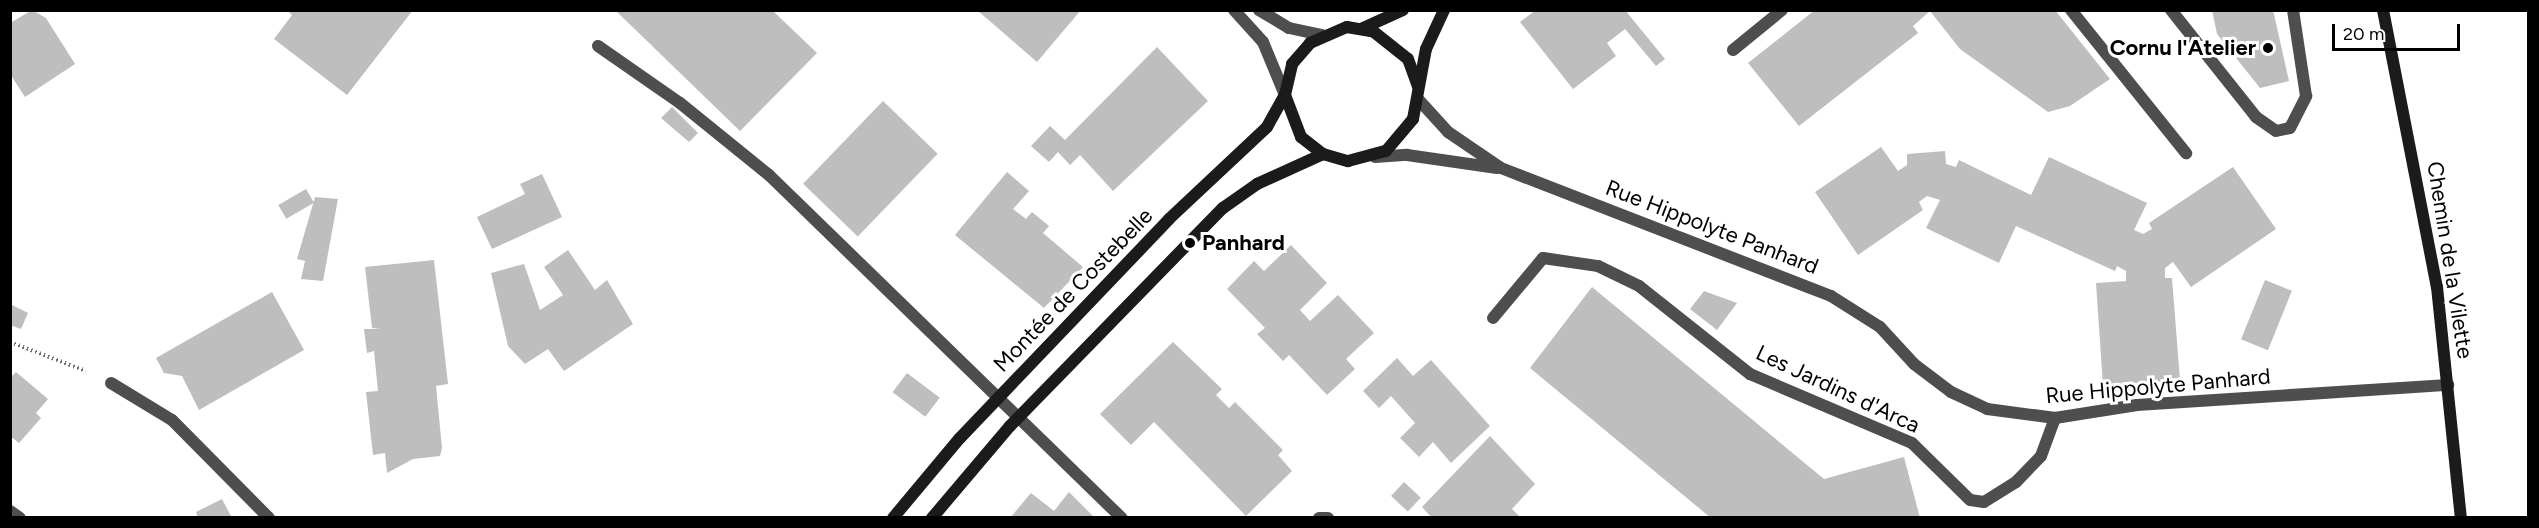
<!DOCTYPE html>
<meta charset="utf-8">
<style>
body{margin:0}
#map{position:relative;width:2539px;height:528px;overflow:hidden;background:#fff;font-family:Figtree,sans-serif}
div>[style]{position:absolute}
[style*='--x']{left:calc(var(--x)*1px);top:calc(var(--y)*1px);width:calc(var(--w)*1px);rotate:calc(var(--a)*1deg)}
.building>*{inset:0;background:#bebebe;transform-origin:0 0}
.path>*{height:4px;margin-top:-2px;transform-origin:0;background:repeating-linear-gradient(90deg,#707070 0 1.5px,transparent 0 4.5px)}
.lane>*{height:12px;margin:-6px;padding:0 6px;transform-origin:6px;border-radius:6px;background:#4e4e4e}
.street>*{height:12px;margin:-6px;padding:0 6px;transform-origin:6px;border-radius:6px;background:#4e4e4e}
.secondary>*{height:12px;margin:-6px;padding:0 6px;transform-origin:6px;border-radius:6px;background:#1b1b1b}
.dots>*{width:16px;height:16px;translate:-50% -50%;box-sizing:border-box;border:3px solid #fff;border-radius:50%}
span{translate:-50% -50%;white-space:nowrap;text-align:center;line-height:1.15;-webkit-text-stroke:6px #fff;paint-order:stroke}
.poi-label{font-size:22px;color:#000;font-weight:700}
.right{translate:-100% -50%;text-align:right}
.left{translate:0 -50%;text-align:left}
.street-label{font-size:22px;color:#000}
.frame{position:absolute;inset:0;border:12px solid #000;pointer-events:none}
.scale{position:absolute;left:2332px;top:24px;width:128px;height:27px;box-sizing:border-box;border:3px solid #000;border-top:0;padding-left:8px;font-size:18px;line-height:21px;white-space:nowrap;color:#000;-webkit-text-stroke:4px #fff;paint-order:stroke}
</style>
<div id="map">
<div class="building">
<i style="clip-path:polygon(32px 10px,46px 18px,75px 64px,25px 97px,10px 74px,10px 29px,12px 22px)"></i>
<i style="clip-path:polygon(287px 10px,413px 10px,347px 95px,274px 39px,292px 15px)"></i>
<i style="clip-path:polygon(615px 10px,772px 10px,817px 53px,740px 131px)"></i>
<i style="clip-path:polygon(977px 10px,1081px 10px,1037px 62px)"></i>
<i style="clip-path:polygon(1536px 10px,1625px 10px,1665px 59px,1656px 66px,1625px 29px,1607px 43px,1616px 56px,1573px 89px,1520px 22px)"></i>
<i style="clip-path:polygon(1815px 10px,2055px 10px,2110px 79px,2070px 106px,2048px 112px,1960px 49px,1930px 11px,1913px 26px,1918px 33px,1799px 126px,1748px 63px)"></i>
<i style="clip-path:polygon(2212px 10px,2273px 10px,2289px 81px,2260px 88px,2217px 34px)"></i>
<i style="clip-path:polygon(1157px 47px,1208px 101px,1113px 191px,1080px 155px,1070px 165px,1058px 152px,1049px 162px,1031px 146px,1050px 126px,1065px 140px)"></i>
<i style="left:883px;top:101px;width:76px;height:115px;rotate:44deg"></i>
<i style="clip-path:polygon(672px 107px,698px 133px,689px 142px,661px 118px)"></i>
<i style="clip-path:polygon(1881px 147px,1898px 171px,1907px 165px,1907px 154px,1945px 151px,1946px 164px,1956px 167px,1959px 160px,2031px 195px,2049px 157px,2147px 203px,2134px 230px,2143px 234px,2152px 229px,2149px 223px,2233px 167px,2276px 229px,2191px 287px,2173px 262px,2165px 268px,2165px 278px,2172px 278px,2180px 380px,2103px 386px,2096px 283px,2126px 281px,2126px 271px,2117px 266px,2115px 271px,2016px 226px,1999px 263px,1926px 228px,1940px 200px,1927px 196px,1919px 202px,1923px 210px,1858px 255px,1815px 192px)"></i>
<i style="clip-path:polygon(1007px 172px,1029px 191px,1013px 209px,1026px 219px,1032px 212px,1049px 226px,1043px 233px,1083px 267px,1044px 308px,955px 235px)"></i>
<i style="clip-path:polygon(542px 174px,562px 217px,492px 249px,477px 217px,525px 194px,520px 184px)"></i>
<i style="left:306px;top:189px;width:16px;height:32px;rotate:60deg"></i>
<i style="clip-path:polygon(315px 197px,338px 199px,323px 281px,301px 279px,305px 261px,297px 259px)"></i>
<i style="clip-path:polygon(1291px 245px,1327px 283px,1300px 310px,1310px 321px,1338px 295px,1374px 333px,1346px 359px,1355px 369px,1327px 395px,1289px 355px,1283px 361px,1257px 334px,1265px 328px,1227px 289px,1254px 261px,1264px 271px)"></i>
<i style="clip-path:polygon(568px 250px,595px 290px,607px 280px,633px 324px,564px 371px,548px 349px,525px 364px,508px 346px,491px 273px,524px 264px,540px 310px,563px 295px,544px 267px)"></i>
<i style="clip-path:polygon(434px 260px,448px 384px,436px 386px,442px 448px,440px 456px,413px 459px,387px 473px,385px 453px,373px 455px,366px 392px,378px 391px,374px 351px,367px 353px,364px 329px,381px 329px,372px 328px,365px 267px)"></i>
<i style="left:2265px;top:280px;width:29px;height:64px;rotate:22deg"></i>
<i style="clip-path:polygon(1592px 287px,1824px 479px,1904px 457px,1920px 518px,1711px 518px,1530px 368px)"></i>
<i style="clip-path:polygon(1704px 291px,1737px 303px,1717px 330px,1690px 309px)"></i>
<i style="clip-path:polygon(272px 292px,304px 350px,199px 410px,182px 376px,164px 373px,156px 358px)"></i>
<i style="clip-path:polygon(10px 304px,28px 313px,21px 329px,10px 325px)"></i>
<i style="clip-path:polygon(1173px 342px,1222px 389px,1216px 395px,1229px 408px,1235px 402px,1283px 450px,1278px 455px,1292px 471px,1246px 516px,1154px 422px,1131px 445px,1100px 414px)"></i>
<i style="clip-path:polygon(1397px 358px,1413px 376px,1431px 360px,1490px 426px,1451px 463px,1433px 442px,1419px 457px,1400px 438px,1415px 423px,1391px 396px,1379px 408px,1363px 391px)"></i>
<i style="clip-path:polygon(16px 372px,48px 399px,36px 413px,41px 418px,19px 443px,10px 436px,10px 378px)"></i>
<i style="left:907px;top:373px;width:41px;height:24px;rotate:37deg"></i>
<i style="clip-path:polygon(1490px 436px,1535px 484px,1512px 509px,1521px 518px,1432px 518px,1422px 507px)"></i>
<i style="left:1404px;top:482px;width:23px;height:19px;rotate:43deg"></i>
<i style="clip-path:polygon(1069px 492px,1095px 518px,1010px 518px,1031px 493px,1054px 511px)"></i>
<i style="clip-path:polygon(222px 499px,232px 518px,198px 518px,196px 512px)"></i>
</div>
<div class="path">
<i style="--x:10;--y:342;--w:81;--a:20.9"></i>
</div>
<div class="lane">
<i style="--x:2071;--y:10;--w:184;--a:51.2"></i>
<i style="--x:2171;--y:10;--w:137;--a:51.5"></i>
<i style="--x:2256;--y:117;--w:24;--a:35"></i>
<i style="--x:2276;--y:131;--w:14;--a:-12"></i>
<i style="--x:2290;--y:128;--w:36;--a:-63"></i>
<i style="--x:2306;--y:96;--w:87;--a:-98.6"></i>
<i style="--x:1733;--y:50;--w:63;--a:-39.2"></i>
<i style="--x:1493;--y:318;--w:78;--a:-50.2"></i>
<i style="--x:1543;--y:258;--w:56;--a:8.3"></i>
<i style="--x:1598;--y:266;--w:46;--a:26"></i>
<i style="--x:1639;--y:286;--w:142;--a:38.4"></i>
<i style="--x:1750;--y:374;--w:176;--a:23.1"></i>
<i style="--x:1912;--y:443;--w:81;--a:44.5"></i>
<i style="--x:1970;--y:500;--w:14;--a:8"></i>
<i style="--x:1984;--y:502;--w:38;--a:-32"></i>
<i style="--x:2016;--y:482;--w:36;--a:-46"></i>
<i style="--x:2041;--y:456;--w:40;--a:-69.8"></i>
</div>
<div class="street">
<i style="--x:1234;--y:10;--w:43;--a:47.8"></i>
<i style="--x:1263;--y:42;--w:57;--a:67.5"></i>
<i style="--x:1259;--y:10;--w:35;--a:31"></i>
<i style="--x:1289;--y:28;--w:34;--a:12"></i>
<i style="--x:598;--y:46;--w:100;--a:34.8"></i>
<i style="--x:680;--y:103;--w:114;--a:39"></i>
<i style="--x:769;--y:175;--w:492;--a:44.2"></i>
<i style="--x:1418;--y:99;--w:45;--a:47.7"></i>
<i style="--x:1448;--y:132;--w:64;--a:34.2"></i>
<i style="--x:1501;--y:168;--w:354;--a:21.2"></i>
<i style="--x:1831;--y:296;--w:58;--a:32.3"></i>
<i style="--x:1880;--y:327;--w:50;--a:47.4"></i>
<i style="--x:1914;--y:364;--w:46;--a:37.1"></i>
<i style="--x:1951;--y:392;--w:40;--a:25"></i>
<i style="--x:1987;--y:409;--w:69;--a:7.5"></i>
<i style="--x:2055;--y:418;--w:83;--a:-9"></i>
<i style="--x:2137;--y:405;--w:312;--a:-3.7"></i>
<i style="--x:1375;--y:157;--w:32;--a:-4"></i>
<i style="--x:1407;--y:155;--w:91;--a:8.2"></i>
<i style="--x:111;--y:383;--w:71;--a:31.2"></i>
<i style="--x:172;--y:420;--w:138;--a:45.3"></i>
<i style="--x:10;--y:511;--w:12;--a:35"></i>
<i style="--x:1319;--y:518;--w:9;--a:0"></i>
</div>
<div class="secondary">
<i style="--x:2383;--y:10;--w:282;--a:79"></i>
<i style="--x:2437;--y:287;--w:232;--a:84.1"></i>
<i style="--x:1361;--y:29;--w:46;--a:-24.3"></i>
<i style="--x:1285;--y:95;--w:45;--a:69.1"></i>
<i style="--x:1301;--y:137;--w:28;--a:38"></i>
<i style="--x:1323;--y:154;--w:26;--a:16"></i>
<i style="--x:1348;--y:161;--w:39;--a:-15"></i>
<i style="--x:1386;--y:151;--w:42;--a:-49.8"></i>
<i style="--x:1413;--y:119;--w:71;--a:-79.5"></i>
<i style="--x:1426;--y:49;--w:43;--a:-65.2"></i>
<i style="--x:893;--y:518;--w:104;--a:-50.1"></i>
<i style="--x:960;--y:438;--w:303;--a:-46.3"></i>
<i style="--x:1169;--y:219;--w:134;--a:-43.2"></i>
<i style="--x:1267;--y:127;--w:37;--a:-61"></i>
<i style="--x:1285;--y:95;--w:32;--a:-77"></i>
<i style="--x:1292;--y:64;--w:28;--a:-49"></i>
<i style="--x:1310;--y:43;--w:40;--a:-23.4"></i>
<i style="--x:1347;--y:27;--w:27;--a:10"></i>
<i style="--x:1374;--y:32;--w:43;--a:38.5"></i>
<i style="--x:1408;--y:59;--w:30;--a:70"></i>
<i style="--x:932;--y:518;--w:121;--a:-49.7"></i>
<i style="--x:1010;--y:426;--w:305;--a:-45.7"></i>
<i style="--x:1223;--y:208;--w:42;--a:-35.2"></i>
<i style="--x:1257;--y:184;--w:72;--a:-24.4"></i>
</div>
<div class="dots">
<i style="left:2268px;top:48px;background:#000"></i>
<i style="left:1190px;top:243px;background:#000"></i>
</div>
<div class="poi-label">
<span class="right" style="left:2256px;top:48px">Cornu l'Atelier</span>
<span class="left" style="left:1202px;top:243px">Panhard</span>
</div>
<div class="street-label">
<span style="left:1712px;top:227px;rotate:21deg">Rue Hippolyte Panhard</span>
<span style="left:2450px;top:260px;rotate:81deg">Chemin de la Vilette</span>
<span style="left:1073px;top:290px;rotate:-46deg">Montée de Costebelle</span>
<span style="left:2158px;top:386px;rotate:-5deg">Rue Hippolyte Panhard</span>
<span style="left:1838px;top:389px;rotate:25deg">Les Jardins d'Arca</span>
</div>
<div class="frame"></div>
<div class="scale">20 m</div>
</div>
